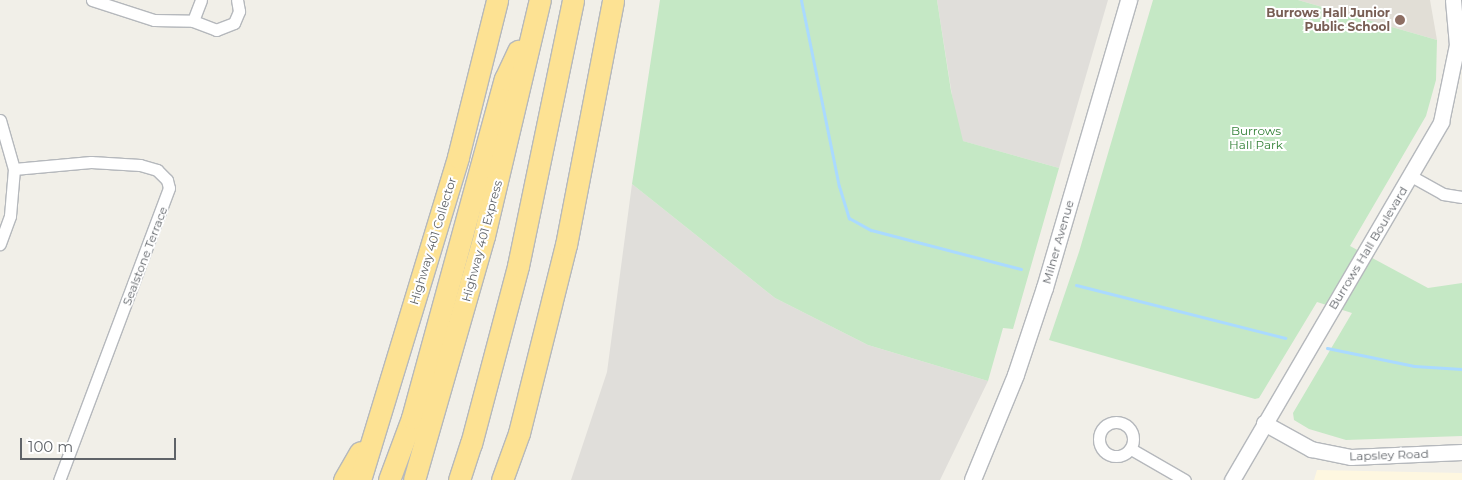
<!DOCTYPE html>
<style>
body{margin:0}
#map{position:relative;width:1462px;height:480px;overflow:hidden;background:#f1efe8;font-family:Montserrat,sans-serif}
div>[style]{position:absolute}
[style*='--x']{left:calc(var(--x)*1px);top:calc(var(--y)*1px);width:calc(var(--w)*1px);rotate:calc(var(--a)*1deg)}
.commercial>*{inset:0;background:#fef7e0}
.industrial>*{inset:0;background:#e0deda}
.education>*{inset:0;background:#e1ded6}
.green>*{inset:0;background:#c5e8c5}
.stream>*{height:3px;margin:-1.5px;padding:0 1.5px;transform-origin:1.5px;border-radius:1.5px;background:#aadaff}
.roads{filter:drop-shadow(1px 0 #b5b8bc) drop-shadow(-1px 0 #b5b8bc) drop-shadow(0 1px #b5b8bc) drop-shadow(0 -1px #b5b8bc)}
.minor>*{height:11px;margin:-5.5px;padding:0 5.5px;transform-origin:5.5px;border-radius:5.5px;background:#fff}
.minor>.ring{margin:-5.5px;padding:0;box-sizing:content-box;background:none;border:11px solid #fff;border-radius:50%}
.tertiary>*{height:15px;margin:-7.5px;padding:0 7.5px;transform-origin:7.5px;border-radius:7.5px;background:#fff}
.secondary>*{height:16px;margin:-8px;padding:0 8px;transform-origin:8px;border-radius:8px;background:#fff}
.motorway>*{height:21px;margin:-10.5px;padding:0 10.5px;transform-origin:10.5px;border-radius:10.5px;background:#fde293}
.dots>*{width:14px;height:14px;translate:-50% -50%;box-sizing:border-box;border:2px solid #fff;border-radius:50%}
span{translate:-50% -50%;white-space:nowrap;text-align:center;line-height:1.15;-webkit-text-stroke:4px #fff;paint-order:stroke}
.education-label{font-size:12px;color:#785e54;font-weight:700}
.right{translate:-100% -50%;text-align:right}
.park-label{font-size:12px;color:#348238}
.street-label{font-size:12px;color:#5f6368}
.scale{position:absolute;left:20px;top:438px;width:156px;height:22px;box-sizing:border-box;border:2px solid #5f6368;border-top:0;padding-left:6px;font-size:15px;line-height:18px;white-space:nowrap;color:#5f6368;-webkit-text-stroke:4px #fff;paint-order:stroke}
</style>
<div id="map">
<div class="commercial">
<i style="clip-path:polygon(1317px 470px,1462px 473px,1462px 480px,1314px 480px)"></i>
</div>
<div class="industrial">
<i style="clip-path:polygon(937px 0,1108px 0,1059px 168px,959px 140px)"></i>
<i style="clip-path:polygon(632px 184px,775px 298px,868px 345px,988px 381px,940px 480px,571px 480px,607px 372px)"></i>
</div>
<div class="education">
<i style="clip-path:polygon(1298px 0,1430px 0,1437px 40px)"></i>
</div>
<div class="green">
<i style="clip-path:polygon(660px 0,937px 0,951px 91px,963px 141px,1059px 168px,1013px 329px,1003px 328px,988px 381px,868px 345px,775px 298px,632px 184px)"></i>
<i style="clip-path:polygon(1153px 0,1298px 0,1437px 40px,1436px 80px,1426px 116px,1350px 246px,1428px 288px,1462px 283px,1462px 436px,1346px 440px,1309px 429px,1294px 420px,1293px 413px,1352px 313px,1317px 302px,1259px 398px,1255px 399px,1049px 340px,1079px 252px)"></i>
</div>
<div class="stream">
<i style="--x:801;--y:0;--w:190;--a:78.5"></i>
<i style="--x:839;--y:186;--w:34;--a:73"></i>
<i style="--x:849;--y:218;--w:25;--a:29"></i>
<i style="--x:871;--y:230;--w:155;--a:14.6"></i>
<i style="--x:1076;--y:285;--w:216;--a:14.2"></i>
<i style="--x:1327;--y:348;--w:89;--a:11.7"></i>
<i style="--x:1414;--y:366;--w:48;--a:3.6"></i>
</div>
<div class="roads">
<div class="minor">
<i style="--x:92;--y:0;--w:65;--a:17.9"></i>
<i style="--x:154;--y:20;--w:39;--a:1"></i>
<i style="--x:201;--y:0;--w:22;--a:111"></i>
<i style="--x:193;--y:21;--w:25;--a:21"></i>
<i style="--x:216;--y:30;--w:19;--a:-21"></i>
<i style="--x:234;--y:23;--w:13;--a:-67"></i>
<i style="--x:239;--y:11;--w:11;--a:-100"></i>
<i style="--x:0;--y:120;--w:51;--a:74.1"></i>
<i style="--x:14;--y:169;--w:47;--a:94.9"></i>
<i style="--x:10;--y:216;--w:30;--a:110"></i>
<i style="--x:14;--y:169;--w:77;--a:-5.2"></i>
<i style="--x:91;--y:162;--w:49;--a:3.5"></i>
<i style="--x:140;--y:165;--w:18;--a:16"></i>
<i style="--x:157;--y:170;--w:14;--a:45"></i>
<i style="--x:167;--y:180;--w:8;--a:76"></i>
<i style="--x:169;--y:188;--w:312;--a:110.6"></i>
<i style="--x:1411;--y:176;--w:37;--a:29"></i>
<i style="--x:1443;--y:194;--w:19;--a:9"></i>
<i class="ring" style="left:1099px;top:422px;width:23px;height:23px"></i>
<i style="--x:1131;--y:449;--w:62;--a:29.9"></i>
</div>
<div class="tertiary">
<i style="--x:1264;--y:423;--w:54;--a:29"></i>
<i style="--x:1311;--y:449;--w:41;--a:11.3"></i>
<i style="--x:1351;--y:457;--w:111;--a:-2.6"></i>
<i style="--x:1232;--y:480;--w:415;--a:-59.7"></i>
<i style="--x:1441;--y:122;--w:79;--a:-78.3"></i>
<i style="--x:1457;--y:45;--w:45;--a:-95.1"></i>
</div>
<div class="secondary">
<i style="--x:973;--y:480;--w:113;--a:-67.7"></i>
<i style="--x:1016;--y:375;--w:92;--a:-71.6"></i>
<i style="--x:1045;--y:288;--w:300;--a:-73.7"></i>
</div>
<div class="motorway">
<i style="--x:344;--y:480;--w:32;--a:-60"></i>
<i style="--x:360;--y:480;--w:338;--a:-73.1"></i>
<i style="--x:458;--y:157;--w:162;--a:-76"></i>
<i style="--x:389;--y:480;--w:66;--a:-69.6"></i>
<i style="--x:412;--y:418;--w:352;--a:-74.7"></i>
<i style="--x:505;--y:79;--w:31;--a:-65"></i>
<i style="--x:414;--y:480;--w:254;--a:-74"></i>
<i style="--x:484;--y:236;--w:243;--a:-76.7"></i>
<i style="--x:459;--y:480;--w:38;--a:-72"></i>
<i style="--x:471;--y:444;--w:184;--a:-75.2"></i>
<i style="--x:518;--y:266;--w:272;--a:-78.3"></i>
<i style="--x:502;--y:480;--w:50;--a:-70.1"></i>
<i style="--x:519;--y:433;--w:194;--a:-76"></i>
<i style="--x:566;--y:245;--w:249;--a:-79.1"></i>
</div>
</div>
<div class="dots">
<i style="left:1400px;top:20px;background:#8d6e63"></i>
</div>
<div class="education-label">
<span class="right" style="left:1390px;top:20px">Burrows Hall Junior<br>Public School</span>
</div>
<div class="park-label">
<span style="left:1256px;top:138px">Burrows<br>Hall Park</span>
</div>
<div class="street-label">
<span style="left:433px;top:241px;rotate:-73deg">Highway 401 Collector</span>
<span style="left:482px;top:241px;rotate:-75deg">Highway 401 Express</span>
<span style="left:1058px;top:242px;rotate:-74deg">Milner Avenue</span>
<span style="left:1368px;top:248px;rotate:-59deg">Burrows Hall Boulevard</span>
<span style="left:145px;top:256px;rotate:-69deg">Sealstone Terrace</span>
<span style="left:1389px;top:455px;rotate:-2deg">Lapsley Road</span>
</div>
<div class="scale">100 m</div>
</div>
